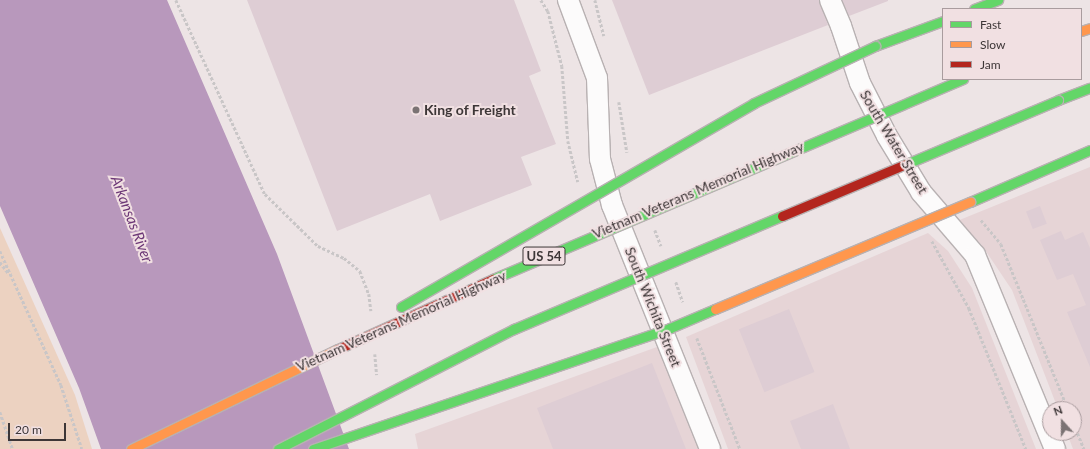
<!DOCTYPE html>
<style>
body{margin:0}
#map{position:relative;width:1090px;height:449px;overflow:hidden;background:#ede4e5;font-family:Lato,sans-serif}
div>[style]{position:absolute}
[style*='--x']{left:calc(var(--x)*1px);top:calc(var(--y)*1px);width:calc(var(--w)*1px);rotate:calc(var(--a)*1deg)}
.built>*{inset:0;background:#e6d4d6}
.green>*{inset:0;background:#ecd2c1}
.water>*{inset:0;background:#b898bc}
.building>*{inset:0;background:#decdd4;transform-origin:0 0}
.path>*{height:2.5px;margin-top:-1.25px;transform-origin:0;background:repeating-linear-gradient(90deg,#c9c6c7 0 3px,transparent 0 5px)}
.roads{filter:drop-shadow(1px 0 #b8b1b2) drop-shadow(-1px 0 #b8b1b2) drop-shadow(0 1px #b8b1b2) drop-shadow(0 -1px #b8b1b2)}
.street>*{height:20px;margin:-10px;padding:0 10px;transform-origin:10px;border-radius:10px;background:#fcfbfb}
.fast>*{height:9px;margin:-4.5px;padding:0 4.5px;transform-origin:4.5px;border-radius:4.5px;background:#63d668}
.slow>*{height:9px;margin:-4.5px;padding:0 4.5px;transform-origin:4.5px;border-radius:4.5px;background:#ff974d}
.bridges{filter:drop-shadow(1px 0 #b8b1b2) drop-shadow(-1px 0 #b8b1b2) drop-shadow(0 1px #b8b1b2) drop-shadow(0 -1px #b8b1b2)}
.fast-bridge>*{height:9px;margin:-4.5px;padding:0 4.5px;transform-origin:4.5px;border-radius:4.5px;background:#63d668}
.slow-bridge>*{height:9px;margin:-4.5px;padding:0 4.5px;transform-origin:4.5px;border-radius:4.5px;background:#ff974d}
.jam-bridge>*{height:9px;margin:-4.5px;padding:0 4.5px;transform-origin:4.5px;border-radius:4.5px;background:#b3261e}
.dots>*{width:11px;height:11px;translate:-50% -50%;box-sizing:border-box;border:2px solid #f1e0e2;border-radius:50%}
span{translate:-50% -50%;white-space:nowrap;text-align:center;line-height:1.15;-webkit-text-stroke:4px #f1e0e2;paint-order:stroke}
.shield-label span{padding:1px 3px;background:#f1e0e2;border:1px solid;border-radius:3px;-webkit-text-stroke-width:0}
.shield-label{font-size:13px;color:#3d3637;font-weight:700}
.poi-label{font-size:14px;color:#3d3637;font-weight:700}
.left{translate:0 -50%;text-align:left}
.street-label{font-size:14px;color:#3d3637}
.water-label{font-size:15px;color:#6c3776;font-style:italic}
.legend{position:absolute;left:942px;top:8px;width:140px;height:72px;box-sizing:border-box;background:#f1e0e2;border:1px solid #a99c9e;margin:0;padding:5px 7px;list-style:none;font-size:12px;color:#3d3637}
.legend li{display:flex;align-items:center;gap:8px;height:20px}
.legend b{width:20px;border:1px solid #a99c9e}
.north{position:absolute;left:1042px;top:401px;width:40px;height:40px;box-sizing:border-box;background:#f1e0e2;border:1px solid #a99c9e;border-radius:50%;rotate:339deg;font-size:11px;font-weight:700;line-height:16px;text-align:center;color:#3d3637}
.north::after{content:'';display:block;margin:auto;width:14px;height:18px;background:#7b7374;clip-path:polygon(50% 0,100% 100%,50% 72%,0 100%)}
.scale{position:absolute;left:8px;top:423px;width:58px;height:18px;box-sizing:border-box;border:2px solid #3d3637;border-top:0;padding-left:5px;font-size:12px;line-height:14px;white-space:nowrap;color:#3d3637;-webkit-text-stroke:3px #f1e0e2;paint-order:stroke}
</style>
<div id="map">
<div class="built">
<i style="clip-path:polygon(1090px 167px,1090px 449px,1073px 449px,1067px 433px,1074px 433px,1074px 409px,1058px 409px,1012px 290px,981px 244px,957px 221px)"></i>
<i style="clip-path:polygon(928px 233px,948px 251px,972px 288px,1036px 449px,728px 449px,686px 337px)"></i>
<i style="clip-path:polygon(657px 347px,698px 449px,418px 449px,415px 434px)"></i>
</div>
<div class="green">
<i style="clip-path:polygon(0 228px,75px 395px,92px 449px,0 449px)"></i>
</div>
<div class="water">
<i style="clip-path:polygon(0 0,167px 0,277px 254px,349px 449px,101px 449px,79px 388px,0 206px)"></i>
</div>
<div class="building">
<i style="clip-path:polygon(247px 0,514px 0,541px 71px,529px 76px,556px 144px,521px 157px,532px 185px,440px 221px,430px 194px,337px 231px)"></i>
<i style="clip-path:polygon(612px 0,819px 0,828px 25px,649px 95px)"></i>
<i style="clip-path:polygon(842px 0,888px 0,888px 1px,849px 16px)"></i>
<i style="left:1040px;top:206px;width:19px;height:15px;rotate:69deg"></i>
<i style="clip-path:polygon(1061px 231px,1065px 240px,1083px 232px,1090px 248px,1090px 367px,1067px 312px,1086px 305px,1073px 274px,1057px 280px,1040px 240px)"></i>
<i style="left:789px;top:309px;width:68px;height:54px;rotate:68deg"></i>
<i style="clip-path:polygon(652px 363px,686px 449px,553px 449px,537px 408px)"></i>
<i style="clip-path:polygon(833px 404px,850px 449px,801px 449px,790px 421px)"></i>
</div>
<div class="path">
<i style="--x:176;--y:0;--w:213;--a:65.4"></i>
<i style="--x:265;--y:194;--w:74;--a:44.5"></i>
<i style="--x:318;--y:246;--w:29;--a:25"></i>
<i style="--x:344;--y:258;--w:21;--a:39"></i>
<i style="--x:360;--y:271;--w:25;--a:69"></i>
<i style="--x:369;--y:294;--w:17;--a:83"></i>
<i style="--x:541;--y:0;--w:13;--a:58"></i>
<i style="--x:595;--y:0;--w:37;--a:76"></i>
<i style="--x:548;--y:11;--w:57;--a:75.7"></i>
<i style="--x:562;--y:66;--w:75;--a:85.4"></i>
<i style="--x:568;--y:141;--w:42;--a:76.3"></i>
<i style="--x:619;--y:102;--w:51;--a:80.9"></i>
<i style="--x:981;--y:220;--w:31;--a:50"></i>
<i style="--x:1001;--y:244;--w:178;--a:67.9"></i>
<i style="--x:655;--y:230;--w:17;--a:69"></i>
<i style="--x:932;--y:241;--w:77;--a:61.1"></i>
<i style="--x:969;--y:308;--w:152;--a:68"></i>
<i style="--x:0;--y:251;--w:147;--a:65.5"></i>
<i style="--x:61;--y:385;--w:67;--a:71.8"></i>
<i style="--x:0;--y:262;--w:15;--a:53"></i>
<i style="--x:676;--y:282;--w:21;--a:71"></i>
<i style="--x:697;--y:338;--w:119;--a:68.8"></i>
<i style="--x:375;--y:354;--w:21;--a:85"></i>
<i style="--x:0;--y:412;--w:39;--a:71"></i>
<i style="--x:1074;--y:424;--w:27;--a:68"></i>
</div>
<div class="roads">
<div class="street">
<i style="--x:568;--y:0;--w:83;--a:69.6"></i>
<i style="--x:597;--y:78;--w:81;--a:87.9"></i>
<i style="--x:600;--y:159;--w:48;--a:75.4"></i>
<i style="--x:612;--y:205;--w:263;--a:68.1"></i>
<i style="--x:830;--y:0;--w:28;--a:67"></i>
<i style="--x:841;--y:26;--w:60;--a:71.6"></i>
<i style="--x:860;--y:83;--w:59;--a:63"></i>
<i style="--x:887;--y:136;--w:66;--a:58.7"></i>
<i style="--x:921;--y:192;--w:83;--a:49.4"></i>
<i style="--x:975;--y:255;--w:210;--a:67.6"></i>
</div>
<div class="fast">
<i style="--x:974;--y:9;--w:26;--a:-21"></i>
<i style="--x:875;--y:46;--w:72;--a:-20.2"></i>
<i style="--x:1058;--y:100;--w:34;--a:-21"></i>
<i style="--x:970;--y:202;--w:131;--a:-23.4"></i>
</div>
<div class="slow">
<i style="--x:1081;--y:31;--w:9;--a:-18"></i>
</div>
</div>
<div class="bridges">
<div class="fast-bridge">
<i style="--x:906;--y:164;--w:165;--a:-22.8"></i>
<i style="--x:493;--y:279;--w:511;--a:-23.05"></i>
<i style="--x:401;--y:307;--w:408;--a:-30"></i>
<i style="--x:754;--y:103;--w:134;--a:-25.2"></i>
<i style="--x:278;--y:449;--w:265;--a:-27"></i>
<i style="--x:514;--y:329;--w:291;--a:-22.9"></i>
<i style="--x:313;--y:449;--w:377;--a:-18.7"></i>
<i style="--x:670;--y:328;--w:49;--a:-22.9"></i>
</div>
<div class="slow-bridge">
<i style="--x:715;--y:309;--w:277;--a:-22.8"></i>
<i style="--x:131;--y:449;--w:230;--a:-25.8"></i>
</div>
<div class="jam-bridge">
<i style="--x:782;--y:216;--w:134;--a:-22.8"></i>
<i style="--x:338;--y:349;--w:170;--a:-24.3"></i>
</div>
</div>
<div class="dots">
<i style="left:416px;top:110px;background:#7b7374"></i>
</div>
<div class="shield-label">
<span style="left:544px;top:256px">US 54</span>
</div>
<div class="poi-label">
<span class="left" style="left:424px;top:110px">King of Freight</span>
</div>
<div class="street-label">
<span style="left:894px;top:142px;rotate:59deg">South Water Street</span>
<span style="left:698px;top:190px;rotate:-23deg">Vietnam Veterans Memorial Highway</span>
<span style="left:653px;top:307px;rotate:68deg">South Wichita Street</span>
<span style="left:401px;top:321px;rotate:-24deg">Vietnam Veterans Memorial Highway</span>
</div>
<div class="water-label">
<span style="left:132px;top:219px;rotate:69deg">Arkansas River</span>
</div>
<ul class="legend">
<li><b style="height:5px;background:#63d668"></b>Fast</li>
<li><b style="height:5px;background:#ff974d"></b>Slow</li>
<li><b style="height:5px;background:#b3261e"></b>Jam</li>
</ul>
<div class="north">N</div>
<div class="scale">20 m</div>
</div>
